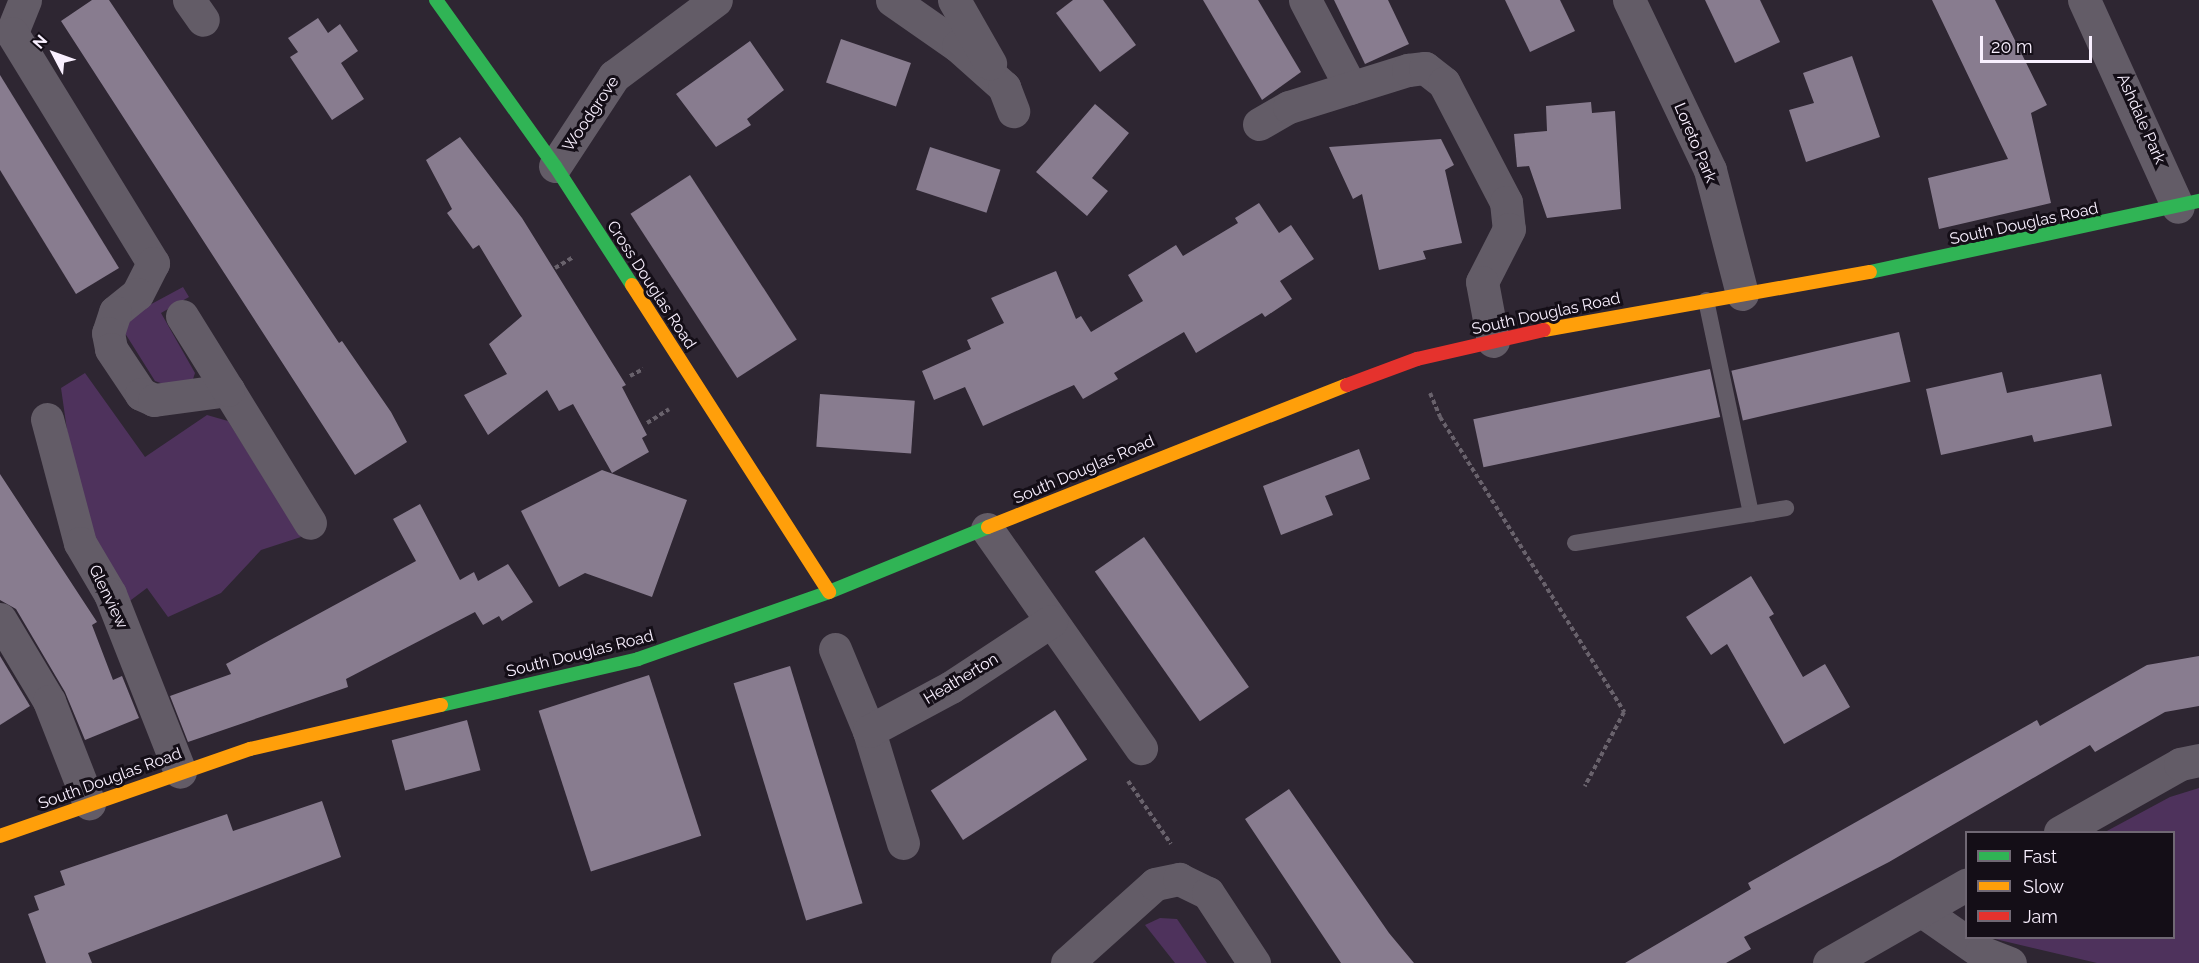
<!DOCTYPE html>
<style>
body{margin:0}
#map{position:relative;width:2199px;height:963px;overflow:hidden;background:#2e2632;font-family:Raleway,sans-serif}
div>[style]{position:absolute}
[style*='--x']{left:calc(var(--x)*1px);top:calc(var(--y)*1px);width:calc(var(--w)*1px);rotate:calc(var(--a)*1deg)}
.green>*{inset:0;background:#4e325c}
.building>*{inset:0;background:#887c8f;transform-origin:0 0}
.path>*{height:4px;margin-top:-2px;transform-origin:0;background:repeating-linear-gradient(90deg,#69626c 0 4.5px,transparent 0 7.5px)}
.lane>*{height:16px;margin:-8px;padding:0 8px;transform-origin:8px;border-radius:8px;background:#635c67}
.street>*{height:33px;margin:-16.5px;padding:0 16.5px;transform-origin:16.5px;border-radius:16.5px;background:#635c67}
.fast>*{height:14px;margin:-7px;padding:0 7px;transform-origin:7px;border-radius:7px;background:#30b455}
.slow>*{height:14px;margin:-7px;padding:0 7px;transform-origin:7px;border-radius:7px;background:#ff9f0a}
.jam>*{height:14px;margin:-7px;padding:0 7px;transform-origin:7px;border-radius:7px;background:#e5322d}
span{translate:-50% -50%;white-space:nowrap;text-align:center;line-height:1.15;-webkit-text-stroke:6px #140e17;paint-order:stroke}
.street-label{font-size:16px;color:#f9f0ff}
.legend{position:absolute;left:1965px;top:831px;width:210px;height:108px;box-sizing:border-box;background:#140e17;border:2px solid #706874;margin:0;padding:8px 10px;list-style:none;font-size:18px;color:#f9f0ff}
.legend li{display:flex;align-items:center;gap:12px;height:30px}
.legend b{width:30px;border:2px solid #706874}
.north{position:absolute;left:24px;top:24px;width:60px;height:60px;-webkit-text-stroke:4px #140e17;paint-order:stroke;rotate:311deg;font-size:16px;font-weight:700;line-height:24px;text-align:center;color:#f9f0ff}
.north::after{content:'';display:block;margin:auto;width:21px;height:27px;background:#f9f0ff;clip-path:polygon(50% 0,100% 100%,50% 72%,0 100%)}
.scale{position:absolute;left:1980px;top:36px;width:112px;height:27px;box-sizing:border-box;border:3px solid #f9f0ff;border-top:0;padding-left:8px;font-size:18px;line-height:21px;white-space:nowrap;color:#f9f0ff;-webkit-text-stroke:4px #140e17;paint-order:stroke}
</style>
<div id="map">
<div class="green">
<i style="clip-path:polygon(183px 287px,189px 297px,161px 313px,195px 373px,192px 382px,166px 385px,155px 381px,123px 330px,131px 315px)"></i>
<i style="clip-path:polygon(85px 373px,145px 457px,207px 415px,228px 421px,301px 537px,261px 550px,221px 593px,168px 617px,147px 588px,123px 606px,77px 500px,61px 388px)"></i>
<i style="clip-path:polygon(2199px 788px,2199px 963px,2097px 963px,1991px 938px,2174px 938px,2174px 832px,2105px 832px,2170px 797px)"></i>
<i style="clip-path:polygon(1160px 918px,1177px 919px,1207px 963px,1175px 963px,1145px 925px)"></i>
</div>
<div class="building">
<i style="clip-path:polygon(92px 0,109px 0,339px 343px,342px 341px,391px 412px,407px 442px,355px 475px,61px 21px)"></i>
<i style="clip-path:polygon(1073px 0,1103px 0,1136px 45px,1100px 72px,1056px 13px)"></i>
<i style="clip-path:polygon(1203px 0,1258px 0,1301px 72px,1262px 100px)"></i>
<i style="clip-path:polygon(1334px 0,1388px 0,1409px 44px,1365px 64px)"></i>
<i style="clip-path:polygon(1505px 0,1560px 0,1575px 31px,1530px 52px)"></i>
<i style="clip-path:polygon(1705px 0,1760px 0,1780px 42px,1735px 63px)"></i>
<i style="clip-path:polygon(1932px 0,1995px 0,2047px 105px,2031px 113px,2051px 203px,1939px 229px,1928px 178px,2008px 159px)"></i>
<i style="clip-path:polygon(318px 18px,328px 33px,340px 24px,358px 51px,341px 63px,364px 99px,332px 120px,290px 57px,298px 52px,288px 38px)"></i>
<i style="left:841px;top:39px;width:74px;height:46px;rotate:19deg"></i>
<i style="clip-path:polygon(750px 41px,784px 90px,747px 119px,751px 125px,716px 147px,676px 94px)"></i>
<i style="clip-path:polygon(1852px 56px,1880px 137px,1806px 162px,1789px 110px,1814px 103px,1803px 73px)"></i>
<i style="clip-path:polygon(0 75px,119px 268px,76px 294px,0 170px)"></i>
<i style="clip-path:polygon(1591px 102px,1592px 113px,1615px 111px,1621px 209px,1547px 218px,1529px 166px,1517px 167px,1514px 134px,1547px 131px,1546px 106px)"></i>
<i style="clip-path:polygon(1095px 104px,1129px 133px,1092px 178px,1108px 191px,1087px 216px,1036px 172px)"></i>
<i style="clip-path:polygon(460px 137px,522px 218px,626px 385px,622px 387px,647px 435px,642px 438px,649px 452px,612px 473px,573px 404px,559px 411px,547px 390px,488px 435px,464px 395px,507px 374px,489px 344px,522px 316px,479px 245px,473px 249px,447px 213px,452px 209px,426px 160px)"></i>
<i style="clip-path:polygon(1441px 139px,1454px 165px,1445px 170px,1462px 243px,1423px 251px,1426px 259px,1379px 270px,1362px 194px,1353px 199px,1329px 147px)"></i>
<i style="left:930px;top:147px;width:74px;height:45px;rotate:18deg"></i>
<i style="left:690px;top:175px;width:196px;height:71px;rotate:57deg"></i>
<i style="clip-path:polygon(1259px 203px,1279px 233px,1291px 225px,1314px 259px,1280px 281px,1292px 299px,1265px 317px,1262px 313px,1196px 353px,1184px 332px,1114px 373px,1118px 379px,1083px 399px,1074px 385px,983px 426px,965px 387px,934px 400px,922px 371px,971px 349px,967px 340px,1004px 323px,991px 298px,1056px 271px,1076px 319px,1081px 316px,1091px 332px,1143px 301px,1128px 275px,1176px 245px,1183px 256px,1238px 223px,1235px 218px)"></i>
<i style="left:1899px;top:332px;width:51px;height:172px;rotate:77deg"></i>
<i style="left:1710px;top:369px;width:49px;height:242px;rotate:78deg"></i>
<i style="clip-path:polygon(2002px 372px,2007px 393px,2101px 374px,2112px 426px,2034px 442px,2032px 435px,1941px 455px,1926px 389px)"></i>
<i style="left:820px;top:394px;width:95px;height:53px;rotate:4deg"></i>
<i style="clip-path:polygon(1359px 449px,1370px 479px,1325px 496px,1333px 515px,1281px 535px,1263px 486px)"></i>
<i style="clip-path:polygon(602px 470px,687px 500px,652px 597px,585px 573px,559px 587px,521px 511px)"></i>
<i style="clip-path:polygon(0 474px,97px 622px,92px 625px,113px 680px,122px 676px,139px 718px,85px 740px,65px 692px,16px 609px,0 600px)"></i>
<i style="clip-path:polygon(420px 504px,460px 580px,474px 572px,478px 581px,508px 564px,533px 602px,502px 621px,499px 616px,483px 625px,475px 612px,346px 679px,348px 687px,188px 742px,170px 696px,231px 674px,226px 664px,416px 561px,393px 519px)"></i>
<i style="left:1144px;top:537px;width:183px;height:60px;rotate:55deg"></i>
<i style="clip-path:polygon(1751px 576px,1774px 614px,1769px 617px,1803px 677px,1825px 664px,1850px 707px,1784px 744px,1727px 644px,1711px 655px,1686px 617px)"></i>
<i style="clip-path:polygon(0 656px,30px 706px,0 725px)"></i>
<i style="clip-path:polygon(2199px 656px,2199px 706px,2165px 712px,2095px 752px,2090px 745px,1889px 862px,1744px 937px,1751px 949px,1726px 963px,1625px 963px,1751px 889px,1748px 883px,2037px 720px,2040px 726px,2147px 665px)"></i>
<i style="left:790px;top:666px;width:248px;height:59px;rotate:73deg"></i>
<i style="left:649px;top:675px;width:169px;height:116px;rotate:72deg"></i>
<i style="left:1055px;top:710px;width:59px;height:148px;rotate:57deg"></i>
<i style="left:467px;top:720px;width:52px;height:78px;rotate:75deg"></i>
<i style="clip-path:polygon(1289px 789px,1389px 933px,1414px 963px,1341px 963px,1245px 819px)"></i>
<i style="clip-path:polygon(322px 801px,341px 857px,88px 953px,92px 963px,46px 963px,28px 914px,39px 910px,34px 896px,65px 885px,60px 871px,227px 814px,233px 831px)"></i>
</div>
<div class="path">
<i style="--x:555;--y:268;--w:21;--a:-31"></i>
<i style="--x:630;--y:376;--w:15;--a:-28"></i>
<i style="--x:1430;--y:393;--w:26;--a:67"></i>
<i style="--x:1440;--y:417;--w:348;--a:58"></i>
<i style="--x:1624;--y:712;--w:84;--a:117.8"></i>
<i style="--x:647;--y:423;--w:26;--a:-32"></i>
<i style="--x:1128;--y:781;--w:76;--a:55.7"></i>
</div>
<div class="lane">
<i style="--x:1706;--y:300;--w:219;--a:78.1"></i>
<i style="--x:1575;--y:543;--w:214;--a:-9.4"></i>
</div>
<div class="street">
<i style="--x:25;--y:0;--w:35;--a:112"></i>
<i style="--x:12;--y:33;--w:270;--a:58.5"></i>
<i style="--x:153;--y:263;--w:35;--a:117"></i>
<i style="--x:137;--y:294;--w:28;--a:141"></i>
<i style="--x:115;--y:312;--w:22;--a:108"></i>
<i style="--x:108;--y:333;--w:16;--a:79"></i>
<i style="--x:111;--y:349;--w:54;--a:56.3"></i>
<i style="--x:141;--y:394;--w:14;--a:25"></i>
<i style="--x:154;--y:400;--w:75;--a:-7.7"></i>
<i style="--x:228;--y:390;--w:156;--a:58.3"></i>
<i style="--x:189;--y:0;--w:24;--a:55"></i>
<i style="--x:892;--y:0;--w:80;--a:34.9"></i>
<i style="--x:958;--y:46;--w:62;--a:41.7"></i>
<i style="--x:1004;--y:87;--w:26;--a:69"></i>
<i style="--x:954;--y:0;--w:73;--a:60.3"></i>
<i style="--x:1305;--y:0;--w:99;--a:62.4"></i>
<i style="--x:1629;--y:0;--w:188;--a:64.5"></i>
<i style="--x:1710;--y:170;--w:128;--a:75.5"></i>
<i style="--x:2084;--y:0;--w:227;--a:65.6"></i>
<i style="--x:1259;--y:124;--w:34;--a:-30"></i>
<i style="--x:1289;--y:107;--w:125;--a:-17.3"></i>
<i style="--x:1408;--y:70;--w:17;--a:-7"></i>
<i style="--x:1425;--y:68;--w:24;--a:38"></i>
<i style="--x:1444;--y:83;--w:134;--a:62.5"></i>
<i style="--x:1506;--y:202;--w:27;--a:84"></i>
<i style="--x:1509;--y:229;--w:59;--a:117"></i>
<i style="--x:1482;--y:282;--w:60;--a:79.4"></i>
<i style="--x:555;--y:166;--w:108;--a:-56.8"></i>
<i style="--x:614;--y:76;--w:127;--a:-36.7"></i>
<i style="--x:182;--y:316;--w:87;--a:58.1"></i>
<i style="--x:47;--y:419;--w:128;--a:75.1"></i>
<i style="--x:80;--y:543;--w:59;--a:59.5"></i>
<i style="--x:110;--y:594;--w:191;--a:68.5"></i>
<i style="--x:987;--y:529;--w:268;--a:54.9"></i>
<i style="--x:0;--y:619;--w:96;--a:59.1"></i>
<i style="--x:49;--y:701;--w:110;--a:68.6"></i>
<i style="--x:835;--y:649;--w:89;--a:67.5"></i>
<i style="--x:869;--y:731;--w:117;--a:73.1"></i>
<i style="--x:869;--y:731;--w:93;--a:-28.2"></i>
<i style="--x:951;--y:687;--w:120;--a:-33.4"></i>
<i style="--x:2060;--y:832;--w:138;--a:-29.5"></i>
<i style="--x:2180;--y:764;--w:19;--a:-12"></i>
<i style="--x:1922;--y:911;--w:72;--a:34.8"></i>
<i style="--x:1981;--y:952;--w:31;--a:21"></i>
<i style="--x:1067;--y:963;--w:118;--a:-41.9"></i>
<i style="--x:1155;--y:884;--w:25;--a:-12"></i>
<i style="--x:1179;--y:879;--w:32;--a:26"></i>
<i style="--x:1208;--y:893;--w:84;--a:56.7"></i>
<i style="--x:1829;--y:963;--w:158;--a:-29.7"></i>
</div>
<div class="fast">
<i style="--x:436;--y:0;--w:204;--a:54.4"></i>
<i style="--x:555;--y:166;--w:142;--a:57.1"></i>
<i style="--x:1870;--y:272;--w:337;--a:-12.2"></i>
<i style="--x:441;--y:705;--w:202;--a:-13.1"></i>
<i style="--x:638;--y:659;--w:202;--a:-19.3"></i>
<i style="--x:829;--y:592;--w:172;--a:-22.2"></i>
</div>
<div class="slow">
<i style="--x:632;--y:285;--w:365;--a:57.3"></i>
<i style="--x:1544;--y:330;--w:331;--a:-10.1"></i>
<i style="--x:988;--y:527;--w:386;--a:-21.6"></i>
<i style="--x:0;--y:836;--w:265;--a:-19.2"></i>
<i style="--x:250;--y:749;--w:196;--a:-13"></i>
</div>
<div class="jam">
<i style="--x:1347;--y:385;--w:75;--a:-20.4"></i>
<i style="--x:1417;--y:359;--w:130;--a:-12.9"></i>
</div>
<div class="street-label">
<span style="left:591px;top:114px;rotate:-56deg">Woodgrove</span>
<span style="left:2141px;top:119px;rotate:66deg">Ashdale Park</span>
<span style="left:1695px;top:143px;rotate:67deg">Loreto Park</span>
<span style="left:2024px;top:224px;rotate:-12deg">South Douglas Road</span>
<span style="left:651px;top:285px;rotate:57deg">Cross Douglas Road</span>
<span style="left:1546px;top:314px;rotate:-12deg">South Douglas Road</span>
<span style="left:1084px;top:470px;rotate:-23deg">South Douglas Road</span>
<span style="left:108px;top:597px;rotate:64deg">Glenview</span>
<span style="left:580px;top:654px;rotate:-14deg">South Douglas Road</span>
<span style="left:961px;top:679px;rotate:-31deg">Heatherton</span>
<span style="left:110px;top:779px;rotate:-20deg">South Douglas Road</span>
</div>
<ul class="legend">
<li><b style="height:8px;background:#30b455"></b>Fast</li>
<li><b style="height:8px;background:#ff9f0a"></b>Slow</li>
<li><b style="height:8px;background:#e5322d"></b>Jam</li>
</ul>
<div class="north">N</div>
<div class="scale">20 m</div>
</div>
